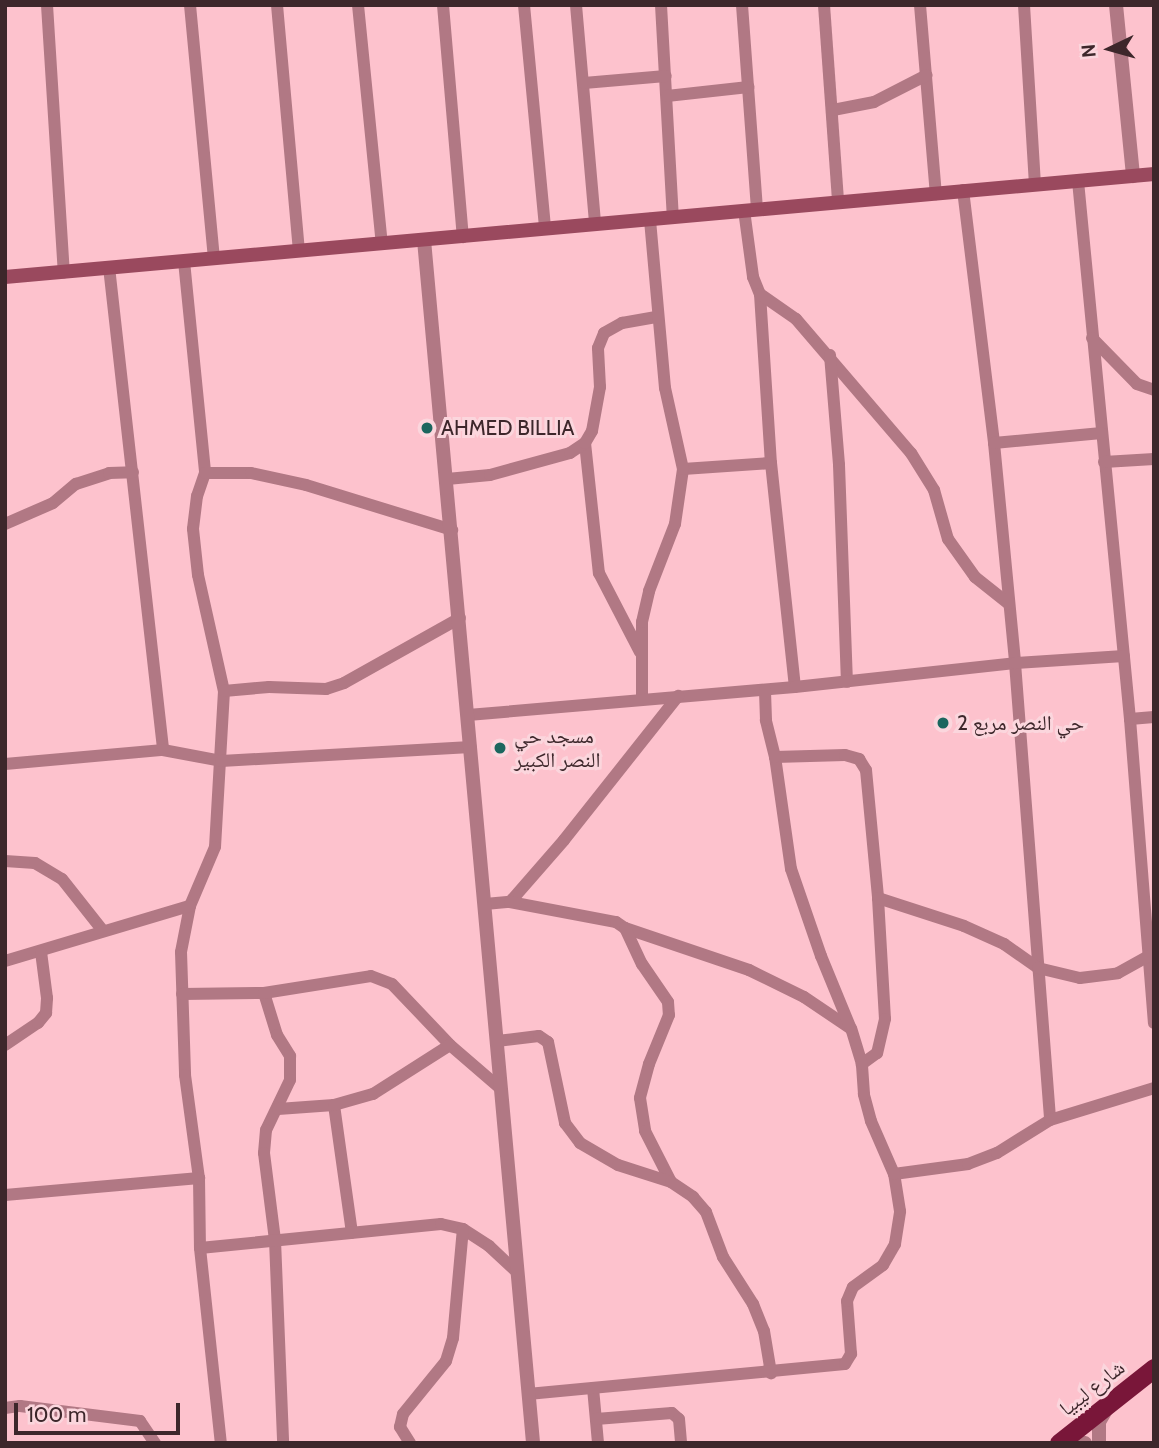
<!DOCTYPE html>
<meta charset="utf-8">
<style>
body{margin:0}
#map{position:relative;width:1159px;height:1448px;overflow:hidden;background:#fdc2cd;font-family:Cabin,"Noto Naskh Arabic",sans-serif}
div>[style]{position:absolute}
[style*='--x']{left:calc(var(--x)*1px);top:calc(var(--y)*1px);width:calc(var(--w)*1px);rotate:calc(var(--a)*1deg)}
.minor>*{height:12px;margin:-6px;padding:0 6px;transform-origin:6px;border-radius:6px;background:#b17884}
.tertiary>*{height:14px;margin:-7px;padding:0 7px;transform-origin:7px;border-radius:7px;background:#b17884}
.secondary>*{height:14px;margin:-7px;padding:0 7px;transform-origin:7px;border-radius:7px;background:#9a495e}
.trunk>*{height:19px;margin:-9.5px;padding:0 9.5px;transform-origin:9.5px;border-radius:9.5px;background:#791639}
.dots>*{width:19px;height:19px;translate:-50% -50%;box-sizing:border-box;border:4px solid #fbd6dd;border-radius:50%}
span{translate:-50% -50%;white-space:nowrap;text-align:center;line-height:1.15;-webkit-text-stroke:6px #fbd6dd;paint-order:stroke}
.poi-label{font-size:21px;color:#3d272b}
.left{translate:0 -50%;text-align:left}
.street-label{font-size:21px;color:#3d272b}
.frame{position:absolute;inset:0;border:7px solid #3d272b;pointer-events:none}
.north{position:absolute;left:1075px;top:14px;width:70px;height:70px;-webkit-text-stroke:5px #fbd6dd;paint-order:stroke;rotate:265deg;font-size:19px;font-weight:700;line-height:28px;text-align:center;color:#3d272b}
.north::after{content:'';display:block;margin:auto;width:24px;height:32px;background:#3d272b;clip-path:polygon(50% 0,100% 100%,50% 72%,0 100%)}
.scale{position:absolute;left:14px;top:1403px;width:166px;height:32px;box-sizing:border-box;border:4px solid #3d272b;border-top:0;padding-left:9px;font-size:21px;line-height:24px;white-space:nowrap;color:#3d272b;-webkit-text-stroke:5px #fbd6dd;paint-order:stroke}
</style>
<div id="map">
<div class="minor">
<i style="--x:47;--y:5;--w:268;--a:86.4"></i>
<i style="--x:190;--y:5;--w:255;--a:84.6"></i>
<i style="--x:277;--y:5;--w:247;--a:84.9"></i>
<i style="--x:358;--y:5;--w:240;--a:84.3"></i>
<i style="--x:443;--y:5;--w:233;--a:85.1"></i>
<i style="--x:524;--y:5;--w:225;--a:84.6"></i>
<i style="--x:576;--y:5;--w:220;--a:85"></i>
<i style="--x:661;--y:5;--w:212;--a:86.8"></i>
<i style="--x:742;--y:5;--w:204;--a:85.8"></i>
<i style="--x:824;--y:5;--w:197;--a:85.9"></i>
<i style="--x:920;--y:5;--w:190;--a:85.2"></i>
<i style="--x:1024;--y:5;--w:179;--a:86.5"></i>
<i style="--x:584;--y:83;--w:82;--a:-4.9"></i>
<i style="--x:667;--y:96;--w:82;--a:-6.3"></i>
<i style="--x:833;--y:110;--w:42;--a:-11"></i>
<i style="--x:874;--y:102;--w:59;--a:-27"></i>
<i style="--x:1078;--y:181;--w:541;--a:84.48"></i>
<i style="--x:1130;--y:719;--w:305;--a:85.5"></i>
<i style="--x:963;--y:190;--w:255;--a:83"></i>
<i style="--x:994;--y:443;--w:221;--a:84.5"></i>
<i style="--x:1015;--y:663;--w:458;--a:85.6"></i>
<i style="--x:744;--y:210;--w:68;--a:82.3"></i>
<i style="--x:753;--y:277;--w:18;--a:68"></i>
<i style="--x:760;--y:294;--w:169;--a:86.3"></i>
<i style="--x:771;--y:463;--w:225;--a:83.9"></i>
<i style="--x:184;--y:261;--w:213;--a:84.3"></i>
<i style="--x:205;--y:473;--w:24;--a:109"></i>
<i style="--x:197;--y:496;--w:33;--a:97"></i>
<i style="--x:193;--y:529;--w:46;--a:83.8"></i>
<i style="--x:198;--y:575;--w:119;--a:77.4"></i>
<i style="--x:224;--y:691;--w:156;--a:93.3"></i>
<i style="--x:215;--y:847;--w:64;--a:113"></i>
<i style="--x:190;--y:906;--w:47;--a:101.1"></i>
<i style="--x:181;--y:952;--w:123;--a:88.1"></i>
<i style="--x:185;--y:1075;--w:104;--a:82.3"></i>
<i style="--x:199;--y:1178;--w:70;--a:89.2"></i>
<i style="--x:200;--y:1248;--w:196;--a:83.9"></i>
<i style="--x:109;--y:267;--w:486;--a:83.6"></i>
<i style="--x:760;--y:294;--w:44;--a:34.8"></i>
<i style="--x:796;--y:319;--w:177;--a:49.4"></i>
<i style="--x:911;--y:453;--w:44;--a:58.1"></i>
<i style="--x:934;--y:490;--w:51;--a:74.1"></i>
<i style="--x:948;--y:539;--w:47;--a:54.6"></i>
<i style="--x:975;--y:577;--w:43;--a:38.5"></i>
<i style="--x:1092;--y:338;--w:64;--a:45.6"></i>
<i style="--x:1137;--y:384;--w:18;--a:19"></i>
<i style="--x:830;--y:355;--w:110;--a:85.3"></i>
<i style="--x:839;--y:465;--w:217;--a:87.9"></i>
<i style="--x:585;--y:443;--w:131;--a:83.9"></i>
<i style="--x:599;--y:573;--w:89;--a:62.6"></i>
<i style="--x:994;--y:443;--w:108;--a:-5.3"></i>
<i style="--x:1104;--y:462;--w:50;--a:-3.4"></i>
<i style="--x:683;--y:469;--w:88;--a:-3.9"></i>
<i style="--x:205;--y:473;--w:46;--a:0"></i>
<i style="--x:251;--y:473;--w:56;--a:12.3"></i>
<i style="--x:306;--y:485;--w:153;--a:17.1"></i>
<i style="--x:447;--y:479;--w:43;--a:-5.3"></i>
<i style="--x:490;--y:475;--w:83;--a:-15.4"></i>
<i style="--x:570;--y:453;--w:18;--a:-34"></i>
<i style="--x:585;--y:443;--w:14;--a:-60"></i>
<i style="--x:592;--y:431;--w:45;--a:-79.7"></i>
<i style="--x:600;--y:387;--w:39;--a:-93"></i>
<i style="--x:598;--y:348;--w:16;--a:-68"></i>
<i style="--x:604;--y:333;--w:21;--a:-29"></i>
<i style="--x:622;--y:323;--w:36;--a:-10"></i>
<i style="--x:5;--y:524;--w:52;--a:-23.6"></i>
<i style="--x:53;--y:503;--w:30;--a:-40"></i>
<i style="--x:76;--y:484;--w:35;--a:-18"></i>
<i style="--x:109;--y:473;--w:24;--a:-2"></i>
<i style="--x:224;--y:691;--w:45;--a:-5.1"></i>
<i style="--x:269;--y:687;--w:57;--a:2"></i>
<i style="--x:326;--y:689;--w:19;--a:-18"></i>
<i style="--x:344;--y:683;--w:133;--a:-29.3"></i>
<i style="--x:642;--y:699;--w:77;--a:-90"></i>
<i style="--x:642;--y:622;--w:32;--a:-77"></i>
<i style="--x:649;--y:591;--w:72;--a:-68.8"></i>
<i style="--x:675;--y:524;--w:56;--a:-81.7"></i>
<i style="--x:683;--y:469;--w:83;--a:-102.5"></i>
<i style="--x:665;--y:388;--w:170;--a:-95.1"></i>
<i style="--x:468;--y:715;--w:328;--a:-4.9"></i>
<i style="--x:795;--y:687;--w:221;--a:-6.2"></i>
<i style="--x:1015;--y:663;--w:109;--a:-3.7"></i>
<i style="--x:1130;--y:719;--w:24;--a:-5"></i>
<i style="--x:775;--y:757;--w:70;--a:-1.6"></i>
<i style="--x:845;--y:755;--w:15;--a:16"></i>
<i style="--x:859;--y:759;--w:13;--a:58"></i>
<i style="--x:866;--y:770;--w:129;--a:84.6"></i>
<i style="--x:878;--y:898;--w:121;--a:86.7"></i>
<i style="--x:885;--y:1019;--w:35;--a:103"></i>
<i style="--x:877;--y:1053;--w:19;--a:144"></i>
<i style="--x:5;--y:764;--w:159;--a:-5.1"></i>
<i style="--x:163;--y:750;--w:59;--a:10.7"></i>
<i style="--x:221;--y:761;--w:250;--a:-3.2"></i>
<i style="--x:5;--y:861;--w:30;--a:4"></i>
<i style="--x:35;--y:863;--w:31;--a:31"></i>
<i style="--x:62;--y:879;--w:66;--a:51.7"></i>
<i style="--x:878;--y:898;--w:90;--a:18"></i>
<i style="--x:964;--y:926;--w:44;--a:24.2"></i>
<i style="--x:1004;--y:944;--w:42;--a:35.2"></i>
<i style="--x:1038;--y:968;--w:43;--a:13.4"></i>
<i style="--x:1080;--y:978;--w:38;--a:-7"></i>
<i style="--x:1118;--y:973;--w:35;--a:-29"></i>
<i style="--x:510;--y:902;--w:82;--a:-48.9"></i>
<i style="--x:564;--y:840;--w:184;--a:-51.6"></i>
<i style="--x:485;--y:904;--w:25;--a:-5"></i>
<i style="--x:510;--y:902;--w:108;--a:10.7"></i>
<i style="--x:616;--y:922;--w:11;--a:34"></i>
<i style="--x:625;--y:928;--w:131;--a:18.7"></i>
<i style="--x:749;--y:970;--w:61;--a:26.1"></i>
<i style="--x:804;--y:997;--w:55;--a:34"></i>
<i style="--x:625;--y:928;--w:40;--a:65"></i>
<i style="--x:642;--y:964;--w:46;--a:55.6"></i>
<i style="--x:668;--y:1002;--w:13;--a:86"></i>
<i style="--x:669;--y:1015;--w:53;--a:112.2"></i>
<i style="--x:649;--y:1064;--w:35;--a:105"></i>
<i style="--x:640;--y:1098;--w:33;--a:81"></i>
<i style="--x:645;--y:1131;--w:57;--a:63"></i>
<i style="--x:5;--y:961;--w:193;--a:-16.6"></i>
<i style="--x:264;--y:993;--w:44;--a:72.8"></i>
<i style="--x:277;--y:1035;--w:25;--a:58"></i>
<i style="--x:290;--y:1056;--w:24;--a:90"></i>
<i style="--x:290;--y:1080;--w:55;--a:115.6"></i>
<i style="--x:266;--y:1130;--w:23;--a:95"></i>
<i style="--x:264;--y:1153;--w:88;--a:82.8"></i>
<i style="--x:275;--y:1240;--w:203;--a:87.7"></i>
<i style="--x:182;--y:994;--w:82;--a:-0.7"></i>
<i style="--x:264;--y:993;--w:108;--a:-9"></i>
<i style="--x:371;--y:976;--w:22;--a:21"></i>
<i style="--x:392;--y:984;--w:84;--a:46.4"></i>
<i style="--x:450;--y:1045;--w:67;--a:40.8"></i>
<i style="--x:497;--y:1041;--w:42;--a:-6.8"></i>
<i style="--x:539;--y:1036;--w:11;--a:34"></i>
<i style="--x:548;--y:1042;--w:83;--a:78.1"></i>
<i style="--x:565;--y:1123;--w:25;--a:53"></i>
<i style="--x:580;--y:1143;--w:44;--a:30.1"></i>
<i style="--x:618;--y:1165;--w:56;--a:17.8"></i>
<i style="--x:671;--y:1182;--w:27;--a:34"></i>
<i style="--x:693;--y:1197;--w:20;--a:49"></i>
<i style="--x:706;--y:1212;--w:48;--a:69.3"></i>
<i style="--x:723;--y:1257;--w:56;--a:57.4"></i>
<i style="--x:753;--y:1304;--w:29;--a:68"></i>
<i style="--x:764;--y:1331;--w:43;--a:80.5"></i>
<i style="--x:5;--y:1045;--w:40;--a:-34"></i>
<i style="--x:38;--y:1023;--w:13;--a:-51"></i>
<i style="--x:46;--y:1013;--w:15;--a:-86"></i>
<i style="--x:47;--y:998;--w:46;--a:-97.4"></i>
<i style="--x:334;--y:1105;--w:129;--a:82"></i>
<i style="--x:278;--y:1109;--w:56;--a:-4.1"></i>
<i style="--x:334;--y:1105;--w:41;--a:-15.8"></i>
<i style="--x:373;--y:1094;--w:91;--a:-32.5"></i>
<i style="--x:894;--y:1174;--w:75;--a:-7.7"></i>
<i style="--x:968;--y:1164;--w:31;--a:-21"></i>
<i style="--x:997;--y:1153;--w:62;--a:-31.9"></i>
<i style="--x:1050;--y:1120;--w:109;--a:-17.1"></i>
<i style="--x:5;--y:1195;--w:195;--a:-5"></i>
<i style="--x:200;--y:1248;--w:242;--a:-5.7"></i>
<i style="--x:441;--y:1224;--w:23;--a:13"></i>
<i style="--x:463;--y:1229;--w:31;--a:33"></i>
<i style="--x:489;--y:1246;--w:37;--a:43"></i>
<i style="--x:593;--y:1388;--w:55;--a:84.8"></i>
<i style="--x:528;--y:1394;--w:318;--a:-5.4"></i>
<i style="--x:845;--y:1364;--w:12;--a:-59"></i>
<i style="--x:851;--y:1354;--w:53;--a:-94.3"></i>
<i style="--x:847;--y:1301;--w:15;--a:-67"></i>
<i style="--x:853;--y:1287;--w:37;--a:-36"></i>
<i style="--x:883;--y:1265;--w:24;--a:-60"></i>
<i style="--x:895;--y:1244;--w:33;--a:-81"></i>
<i style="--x:900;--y:1211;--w:37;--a:-99"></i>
<i style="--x:894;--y:1174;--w:58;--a:-113.5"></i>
<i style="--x:871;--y:1121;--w:28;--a:-105"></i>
<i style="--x:864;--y:1094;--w:30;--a:-94"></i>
<i style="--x:862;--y:1064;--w:37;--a:-107"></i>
<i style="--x:851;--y:1029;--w:79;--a:-112.3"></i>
<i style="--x:821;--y:956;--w:92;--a:-109"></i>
<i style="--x:791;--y:869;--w:113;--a:-98.1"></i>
<i style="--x:775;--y:757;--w:38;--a:-104"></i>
<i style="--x:766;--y:720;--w:30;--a:-92"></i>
<i style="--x:5;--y:1408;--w:15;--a:-8"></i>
<i style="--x:20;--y:1406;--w:121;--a:7.1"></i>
<i style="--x:140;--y:1421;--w:27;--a:56"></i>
<i style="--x:596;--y:1419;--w:76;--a:-4.5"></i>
<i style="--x:672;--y:1413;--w:9;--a:41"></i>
<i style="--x:679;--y:1419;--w:24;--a:85"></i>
<i style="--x:410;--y:1443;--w:19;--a:-122"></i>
<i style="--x:400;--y:1427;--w:13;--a:-77"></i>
<i style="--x:403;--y:1414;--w:68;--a:-50.9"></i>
<i style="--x:446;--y:1361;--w:24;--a:-73"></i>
<i style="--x:453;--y:1338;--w:109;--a:-84.8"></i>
</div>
<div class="tertiary">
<i style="--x:1116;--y:5;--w:172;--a:84.3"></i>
<i style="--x:424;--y:240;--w:1208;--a:84.82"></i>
<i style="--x:1062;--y:1441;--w:23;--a:5"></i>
<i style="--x:1099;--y:1443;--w:21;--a:-90"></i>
<i style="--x:1099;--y:1422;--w:16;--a:-60"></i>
</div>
<div class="secondary">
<i style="--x:5;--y:277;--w:1154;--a:-5.12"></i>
</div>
<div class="trunk">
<i style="--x:1059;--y:1443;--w:121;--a:-38.3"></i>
</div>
<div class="dots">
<i style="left:427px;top:428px;background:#1b665e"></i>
<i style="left:943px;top:723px;background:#1b665e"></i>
<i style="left:500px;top:748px;background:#1b665e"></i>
</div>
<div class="poi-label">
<span class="left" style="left:441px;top:428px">AHMED BILLIA</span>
<span class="left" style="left:957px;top:723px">حي النصر مربع 2</span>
<span class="left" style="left:514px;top:748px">مسجد حي<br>النصر الكبير</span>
</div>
<div class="street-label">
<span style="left:1092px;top:1388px;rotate:-38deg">شارع ليبيا</span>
</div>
<div class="frame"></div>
<div class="north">N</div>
<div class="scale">100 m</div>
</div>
